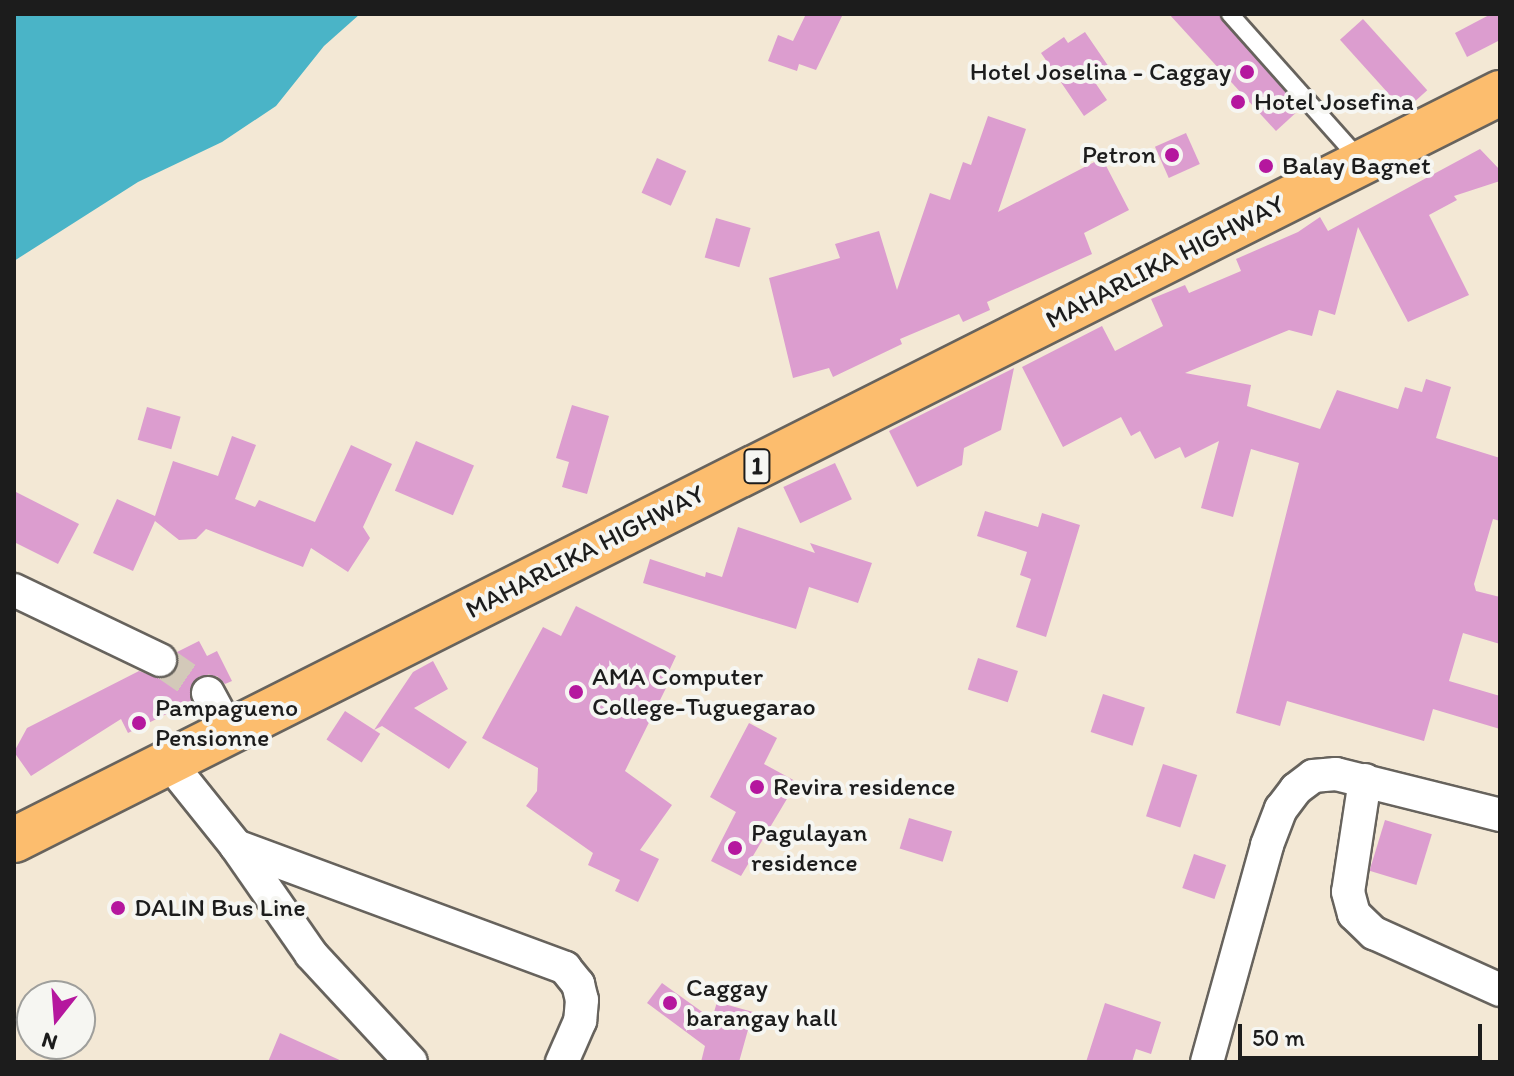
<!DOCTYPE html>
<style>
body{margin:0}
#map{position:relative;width:1514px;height:1076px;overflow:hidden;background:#f3e8d5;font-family:Itim,sans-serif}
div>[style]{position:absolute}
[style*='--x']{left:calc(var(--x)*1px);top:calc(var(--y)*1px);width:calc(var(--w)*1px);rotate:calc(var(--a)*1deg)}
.water>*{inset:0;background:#4ab4c7}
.building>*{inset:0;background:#dc9dcf;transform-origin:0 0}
.minor-tunnel>*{height:32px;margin-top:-16px;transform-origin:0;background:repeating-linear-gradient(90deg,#d3c9b9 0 32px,transparent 0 48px)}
.roads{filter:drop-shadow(2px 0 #67635d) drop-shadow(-2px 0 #67635d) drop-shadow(0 2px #67635d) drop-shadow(0 -2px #67635d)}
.service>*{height:16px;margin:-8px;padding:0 8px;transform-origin:8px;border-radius:8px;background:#fff}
.minor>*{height:32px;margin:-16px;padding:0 16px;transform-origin:16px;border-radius:16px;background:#fff}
.primary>*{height:44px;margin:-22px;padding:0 22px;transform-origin:22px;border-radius:22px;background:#fcbd6e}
.dots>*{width:22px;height:22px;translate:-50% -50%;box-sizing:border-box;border:4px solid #f6f6f2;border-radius:50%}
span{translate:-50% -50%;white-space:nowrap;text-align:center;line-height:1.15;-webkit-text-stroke:8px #f6f6f2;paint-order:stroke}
.shield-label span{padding:2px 6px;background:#f6f6f2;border:2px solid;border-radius:6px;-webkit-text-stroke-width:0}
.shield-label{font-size:24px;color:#1c1c1c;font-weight:700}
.poi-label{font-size:26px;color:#1c1c1c}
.right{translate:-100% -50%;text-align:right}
.left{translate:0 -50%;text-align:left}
.street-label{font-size:26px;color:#1c1c1c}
.frame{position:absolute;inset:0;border:16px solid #1c1c1c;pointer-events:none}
.north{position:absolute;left:16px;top:980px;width:80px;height:80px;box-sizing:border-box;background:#f6f6f2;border:2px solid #9f9f9c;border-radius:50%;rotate:197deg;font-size:22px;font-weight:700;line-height:32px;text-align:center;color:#1c1c1c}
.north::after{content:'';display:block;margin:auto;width:28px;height:36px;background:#b5179e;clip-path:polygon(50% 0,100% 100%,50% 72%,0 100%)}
.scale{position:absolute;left:1238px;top:1024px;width:244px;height:36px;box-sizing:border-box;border:4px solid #1c1c1c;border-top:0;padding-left:10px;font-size:24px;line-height:28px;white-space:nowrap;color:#1c1c1c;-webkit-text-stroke:6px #f6f6f2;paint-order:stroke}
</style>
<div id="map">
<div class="water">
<i style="clip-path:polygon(14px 14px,360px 14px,324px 46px,276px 106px,222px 142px,138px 182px,14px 261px)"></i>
</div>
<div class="building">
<i style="clip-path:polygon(806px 14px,843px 14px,816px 70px,799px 64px,797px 71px,768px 61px,778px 35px,793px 41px)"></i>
<i style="clip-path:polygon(1169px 14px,1219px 14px,1300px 109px,1276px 131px)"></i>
<i style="clip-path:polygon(1491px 14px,1500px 14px,1500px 40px,1467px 57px,1455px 33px)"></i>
<i style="left:1363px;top:19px;width:96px;height:31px;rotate:48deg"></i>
<i style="clip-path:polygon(1085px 32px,1111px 70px,1094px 81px,1107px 100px,1084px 116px,1041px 53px,1064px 37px,1068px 43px)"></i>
<i style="clip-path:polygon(988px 116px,1026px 129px,998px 212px,1102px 158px,1129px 210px,1084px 233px,1092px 254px,987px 302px,990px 310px,963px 322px,959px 314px,900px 339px,902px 344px,833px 377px,829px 368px,793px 378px,769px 278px,840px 258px,835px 244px,879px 231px,897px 290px,930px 193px,950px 200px,963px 162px,971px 165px)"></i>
<i style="left:1186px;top:133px;width:34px;height:34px;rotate:66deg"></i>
<i style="clip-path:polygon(1480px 149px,1500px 170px,1500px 181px,1454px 196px,1457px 200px,1429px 215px,1469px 295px,1408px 322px,1358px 227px,1335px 315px,1319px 310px,1312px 336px,1289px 330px,1185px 373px,1251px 385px,1247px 406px,1320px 429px,1337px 390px,1398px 409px,1405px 387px,1422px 392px,1426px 379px,1451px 387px,1436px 438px,1500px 458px,1500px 521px,1493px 519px,1474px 584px,1476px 591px,1500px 597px,1500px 644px,1463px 633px,1449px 681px,1500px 696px,1500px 729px,1433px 709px,1424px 741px,1287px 701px,1280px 726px,1236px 713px,1299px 463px,1251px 449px,1233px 517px,1201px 508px,1219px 441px,1185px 458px,1180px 447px,1155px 459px,1140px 431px,1131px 436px,1121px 417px,1063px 447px,1022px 367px,1102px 326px,1115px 351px,1163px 326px,1151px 299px,1185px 285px,1189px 293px,1241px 271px,1236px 259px,1298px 232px,1320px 217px,1328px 231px)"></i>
<i style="left:657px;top:158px;width:32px;height:38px;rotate:24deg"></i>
<i style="left:716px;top:218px;width:36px;height:41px;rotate:16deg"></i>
<i style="clip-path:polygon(1014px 368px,1001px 430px,964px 448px,962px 465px,917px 487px,889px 431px)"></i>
<i style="clip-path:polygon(572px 405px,609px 416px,587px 494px,562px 487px,569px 462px,556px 458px)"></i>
<i style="left:147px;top:407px;width:35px;height:34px;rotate:16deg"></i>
<i style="clip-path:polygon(232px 436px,256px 445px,235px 499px,255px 507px,259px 500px,315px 522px,351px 445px,392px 464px,363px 527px,370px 538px,348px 572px,311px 548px,303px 567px,206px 529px,196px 539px,179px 540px,155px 521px,133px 571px,93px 553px,117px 499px,155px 516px,173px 461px,218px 476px)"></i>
<i style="left:416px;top:441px;width:63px;height:54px;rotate:23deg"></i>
<i style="left:835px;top:463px;width:40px;height:57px;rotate:65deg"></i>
<i style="clip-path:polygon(14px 491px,79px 524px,58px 564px,14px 542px)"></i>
<i style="clip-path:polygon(985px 511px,1038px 527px,1042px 513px,1080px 525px,1046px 637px,1016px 627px,1031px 579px,1020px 575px,1027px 552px,977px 536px)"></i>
<i style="clip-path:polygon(738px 527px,815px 553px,810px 543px,872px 563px,858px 603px,809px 587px,796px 629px,643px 583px,650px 559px,705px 577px,706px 572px,722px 577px)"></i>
<i style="clip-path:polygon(576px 606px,676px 656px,662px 686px,666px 688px,625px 771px,672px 805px,640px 850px,659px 859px,638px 902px,615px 891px,620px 880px,588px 865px,593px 853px,526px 806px,537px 791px,538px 768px,482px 738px,543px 627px,561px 636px)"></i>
<i style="clip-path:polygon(199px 641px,207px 656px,217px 651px,232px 681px,225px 684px,217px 676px,200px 676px,192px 684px,191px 702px,128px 733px,121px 719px,31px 776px,14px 752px,27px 728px,139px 671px,161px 679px,170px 676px,177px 667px,177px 652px)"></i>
<i style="left:978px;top:658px;width:42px;height:33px;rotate:18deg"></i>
<i style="clip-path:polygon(433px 661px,448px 689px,414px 708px,467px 742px,449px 769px,382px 726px,374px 730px,413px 672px)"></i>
<i style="left:1103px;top:694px;width:44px;height:40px;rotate:18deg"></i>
<i style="left:345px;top:711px;width:42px;height:34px;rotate:33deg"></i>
<i style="clip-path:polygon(749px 723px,777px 738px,764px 764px,797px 782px,741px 876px,711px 861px,736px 812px,710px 797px)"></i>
<i style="left:1163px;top:764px;width:36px;height:55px;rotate:18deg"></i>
<i style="left:909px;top:818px;width:45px;height:32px;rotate:17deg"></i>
<i style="left:1385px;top:820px;width:49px;height:53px;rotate:17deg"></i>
<i style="left:1194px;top:854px;width:34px;height:36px;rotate:19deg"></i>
<i style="clip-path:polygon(662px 983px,712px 1019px,717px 1002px,753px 1012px,739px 1062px,701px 1062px,705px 1046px,647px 1003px)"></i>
<i style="clip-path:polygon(1105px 1003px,1161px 1022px,1151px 1054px,1136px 1049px,1132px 1062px,1086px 1062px)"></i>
<i style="clip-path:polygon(280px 1033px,344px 1062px,268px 1062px)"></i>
</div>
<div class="minor-tunnel">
<i style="--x:160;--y:660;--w:58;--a:34.5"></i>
</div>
<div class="roads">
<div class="service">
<i style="--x:1230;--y:14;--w:194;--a:48.3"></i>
</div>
<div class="minor">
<i style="--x:14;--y:590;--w:162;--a:25.6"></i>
<i style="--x:208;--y:693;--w:42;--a:61.6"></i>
<i style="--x:168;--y:761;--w:109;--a:51.3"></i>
<i style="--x:236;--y:846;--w:131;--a:55.2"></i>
<i style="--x:311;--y:954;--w:147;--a:47.2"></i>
<i style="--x:1365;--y:780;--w:113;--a:98.6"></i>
<i style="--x:1348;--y:892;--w:23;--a:75"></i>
<i style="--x:1354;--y:914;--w:28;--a:44"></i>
<i style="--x:1374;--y:933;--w:138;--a:24.3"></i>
<i style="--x:236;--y:846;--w:351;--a:20.3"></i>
<i style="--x:565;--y:968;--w:21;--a:51"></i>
<i style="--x:578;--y:984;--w:16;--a:76"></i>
<i style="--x:582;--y:1000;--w:21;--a:95"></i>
<i style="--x:580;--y:1021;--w:45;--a:113.7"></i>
<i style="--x:1207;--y:1062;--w:225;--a:-74.5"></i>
<i style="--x:1267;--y:845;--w:39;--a:-69"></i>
<i style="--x:1281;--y:809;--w:25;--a:-53"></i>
<i style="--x:1296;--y:789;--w:21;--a:-37"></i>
<i style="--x:1313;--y:776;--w:23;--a:-5"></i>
<i style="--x:1336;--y:774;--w:169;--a:14"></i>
</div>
<div class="primary">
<i style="--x:14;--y:840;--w:1663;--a:-26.69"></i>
</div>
</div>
<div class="dots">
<i style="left:1247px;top:72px;background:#b5179e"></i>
<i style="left:1238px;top:102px;background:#b5179e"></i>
<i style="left:1172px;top:155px;background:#b5179e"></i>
<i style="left:1266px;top:166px;background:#b5179e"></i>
<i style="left:576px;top:692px;background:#b5179e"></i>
<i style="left:139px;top:723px;background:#b5179e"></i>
<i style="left:757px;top:787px;background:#b5179e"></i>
<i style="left:735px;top:848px;background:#b5179e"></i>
<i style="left:118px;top:908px;background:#b5179e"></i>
<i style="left:670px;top:1003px;background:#b5179e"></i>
</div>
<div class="shield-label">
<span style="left:757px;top:466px">1</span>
</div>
<div class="poi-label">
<span class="right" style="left:1231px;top:72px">Hotel Joselina - Caggay</span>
<span class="left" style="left:1254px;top:102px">Hotel Josefina</span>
<span class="right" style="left:1156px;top:155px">Petron</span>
<span class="left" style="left:1282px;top:166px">Balay Bagnet</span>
<span class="left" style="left:592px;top:692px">AMA Computer<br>College-Tuguegarao</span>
<span class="left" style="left:155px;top:723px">Pampagueno<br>Pensionne</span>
<span class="left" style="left:773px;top:787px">Revira residence</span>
<span class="left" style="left:751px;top:848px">Pagulayan<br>residence</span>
<span class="left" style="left:134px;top:908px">DALIN Bus Line</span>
<span class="left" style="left:686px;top:1003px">Caggay<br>barangay hall</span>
</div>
<div class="street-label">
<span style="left:1165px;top:262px;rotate:-27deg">MAHARLIKA HIGHWAY</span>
<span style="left:585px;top:552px;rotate:-27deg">MAHARLIKA HIGHWAY</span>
</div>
<div class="frame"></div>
<div class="north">N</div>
<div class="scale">50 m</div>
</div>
